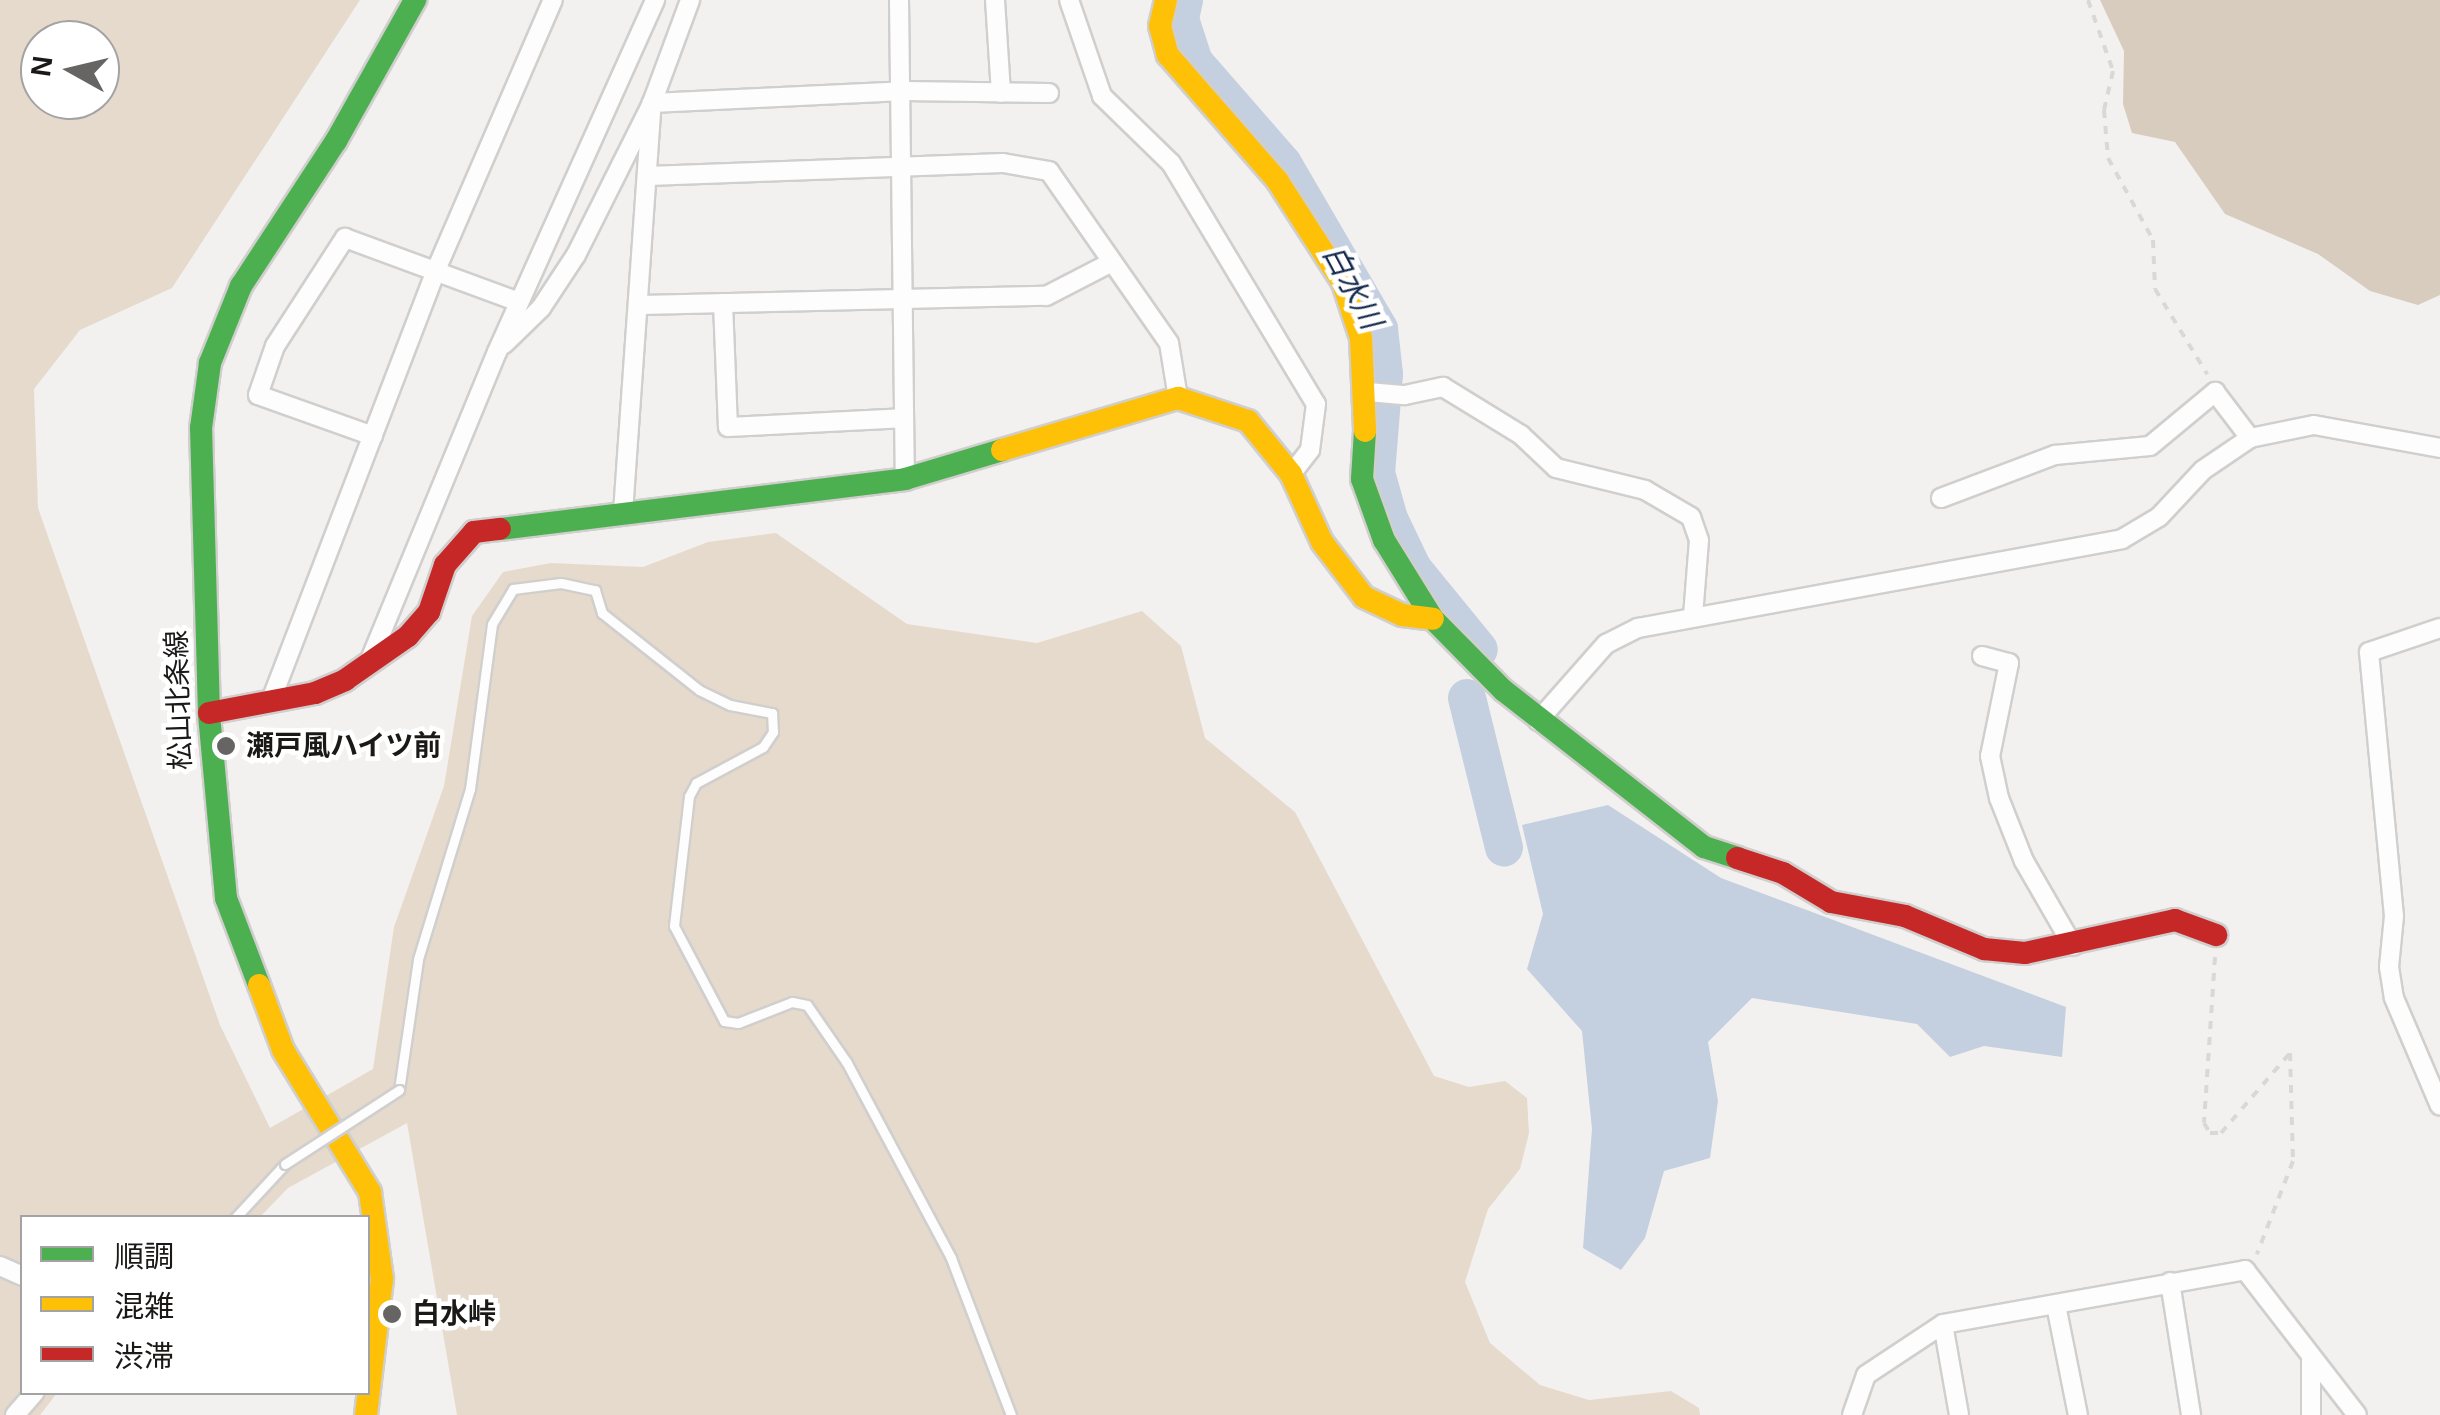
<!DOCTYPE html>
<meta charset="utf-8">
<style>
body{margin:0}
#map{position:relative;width:2440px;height:1415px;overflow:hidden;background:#f3f1ef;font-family:Arial,"Noto Sans JP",sans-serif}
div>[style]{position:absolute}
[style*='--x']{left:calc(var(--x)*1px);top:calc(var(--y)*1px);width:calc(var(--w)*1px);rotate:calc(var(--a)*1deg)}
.green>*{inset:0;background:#e6dacc}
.forest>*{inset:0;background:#d8ccbe}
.water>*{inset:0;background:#c4cfe0}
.river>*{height:38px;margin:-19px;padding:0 19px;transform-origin:19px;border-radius:19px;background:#c4cfe0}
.path>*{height:4px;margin-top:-2px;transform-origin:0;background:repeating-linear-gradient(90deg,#d9d8d8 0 8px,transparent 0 16px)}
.roads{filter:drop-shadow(2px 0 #d0cfcd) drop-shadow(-2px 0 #d0cfcd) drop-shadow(0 2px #d0cfcd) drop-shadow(0 -2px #d0cfcd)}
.lane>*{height:9px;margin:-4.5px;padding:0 4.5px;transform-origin:4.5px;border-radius:4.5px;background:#fdfdfd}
.street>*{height:18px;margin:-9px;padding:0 9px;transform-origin:9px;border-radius:9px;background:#fdfdfd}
.fast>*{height:22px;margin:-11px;padding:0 11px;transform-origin:11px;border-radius:11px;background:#4caf50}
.slow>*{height:22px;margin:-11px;padding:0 11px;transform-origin:11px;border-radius:11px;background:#ffc107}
.jam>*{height:22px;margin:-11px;padding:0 11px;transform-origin:11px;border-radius:11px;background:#c62828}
.bridges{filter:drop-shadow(2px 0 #d0cfcd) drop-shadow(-2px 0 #d0cfcd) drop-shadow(0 2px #d0cfcd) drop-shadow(0 -2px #d0cfcd)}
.lane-bridge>*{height:9px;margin:-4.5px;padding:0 4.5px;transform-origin:4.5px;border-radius:4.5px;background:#fdfdfd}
.dots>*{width:28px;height:28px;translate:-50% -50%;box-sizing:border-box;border:5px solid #fff;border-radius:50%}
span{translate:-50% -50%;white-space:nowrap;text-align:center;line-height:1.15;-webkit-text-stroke:9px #fff;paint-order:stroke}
.street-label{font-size:28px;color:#1a1918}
.poi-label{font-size:28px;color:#1a1918;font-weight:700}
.left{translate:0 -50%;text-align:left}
.water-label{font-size:30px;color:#152b4e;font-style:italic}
.legend{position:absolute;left:20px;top:1215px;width:350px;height:180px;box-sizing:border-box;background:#fff;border:2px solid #a3a3a3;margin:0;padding:12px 18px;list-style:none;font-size:30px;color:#1a1918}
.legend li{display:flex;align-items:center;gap:20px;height:50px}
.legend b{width:50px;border:2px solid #a3a3a3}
.north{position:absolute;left:20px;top:20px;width:100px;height:100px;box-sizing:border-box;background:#fff;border:2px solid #a3a3a3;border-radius:50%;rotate:278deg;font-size:28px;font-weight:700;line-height:40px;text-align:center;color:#1a1918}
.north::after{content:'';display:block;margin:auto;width:35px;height:45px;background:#666563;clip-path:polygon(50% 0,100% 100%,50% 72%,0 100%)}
</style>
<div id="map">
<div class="green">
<i style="clip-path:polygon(evenodd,0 0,360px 0,172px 288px,80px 330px,34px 389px,38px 508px,220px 1025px,270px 1128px,373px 1069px,394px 927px,444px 786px,472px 616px,503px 572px,551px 563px,643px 567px,708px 542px,776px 533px,907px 624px,1037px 643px,1142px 611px,1181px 646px,1205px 738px,1295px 812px,1434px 1076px,1469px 1087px,1505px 1081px,1527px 1098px,1529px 1133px,1520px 1169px,1488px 1209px,1465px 1282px,1490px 1343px,1540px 1385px,1589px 1400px,1671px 1391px,1699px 1408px,1700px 1415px,457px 1415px,407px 1123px,288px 1188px,260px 1217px,22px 1218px,22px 1392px,57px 1393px,40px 1415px,0 1415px,0 0,40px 40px,100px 40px,100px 100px,40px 100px,40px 40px)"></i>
</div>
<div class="forest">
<i style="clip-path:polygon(2100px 0,2440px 0,2440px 295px,2418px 305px,2370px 291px,2318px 254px,2225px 214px,2175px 142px,2132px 133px,2123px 104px,2124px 51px)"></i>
</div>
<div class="water">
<i style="clip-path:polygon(1608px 805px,1721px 878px,2066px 1007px,2062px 1057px,1984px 1046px,1950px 1057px,1917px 1024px,1752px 998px,1708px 1042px,1718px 1101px,1710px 1158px,1664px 1171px,1645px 1238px,1621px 1270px,1583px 1248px,1592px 1129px,1582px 1031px,1527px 969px,1543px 914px,1522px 825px)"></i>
</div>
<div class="river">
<i style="--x:1184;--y:0;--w:19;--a:102"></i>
<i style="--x:1180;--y:19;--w:45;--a:72"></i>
<i style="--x:1194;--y:62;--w:135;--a:48.9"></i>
<i style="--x:1283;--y:164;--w:191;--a:59.8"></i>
<i style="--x:1379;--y:329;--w:45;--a:83.7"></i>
<i style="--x:1384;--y:374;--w:99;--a:94.6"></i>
<i style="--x:1376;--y:473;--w:48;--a:74.2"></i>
<i style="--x:1389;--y:519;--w:55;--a:64.4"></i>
<i style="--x:1413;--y:569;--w:104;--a:50.8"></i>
<i style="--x:1467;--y:698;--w:154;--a:76.1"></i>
</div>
<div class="path">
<i style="--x:2088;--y:0;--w:75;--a:70.6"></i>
<i style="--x:2113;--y:71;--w:40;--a:103"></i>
<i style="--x:2104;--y:110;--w:48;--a:85.2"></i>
<i style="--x:2108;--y:158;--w:94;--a:61.2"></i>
<i style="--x:2153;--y:240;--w:49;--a:87.7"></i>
<i style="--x:2155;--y:289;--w:100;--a:58.5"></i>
<i style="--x:2215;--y:957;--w:166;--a:93.8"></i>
<i style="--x:2204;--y:1123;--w:12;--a:59"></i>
<i style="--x:2210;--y:1133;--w:11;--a:0"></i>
<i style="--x:2221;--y:1133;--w:106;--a:-49.2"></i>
<i style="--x:2290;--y:1053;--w:108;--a:88.4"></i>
<i style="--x:2293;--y:1161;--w:100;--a:111.2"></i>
</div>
<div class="roads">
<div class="lane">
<i style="--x:399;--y:1090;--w:132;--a:-81.7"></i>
<i style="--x:418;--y:959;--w:178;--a:-73"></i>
<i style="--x:470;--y:789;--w:166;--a:-82.4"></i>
<i style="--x:492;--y:624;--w:41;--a:-59"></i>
<i style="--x:513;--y:589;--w:48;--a:-7.1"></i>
<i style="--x:561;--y:583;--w:35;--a:12"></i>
<i style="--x:595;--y:590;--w:24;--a:73"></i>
<i style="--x:602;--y:613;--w:124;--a:38.4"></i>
<i style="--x:699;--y:690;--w:34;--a:26"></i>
<i style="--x:730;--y:705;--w:43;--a:10.8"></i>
<i style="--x:772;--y:713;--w:19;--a:87"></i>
<i style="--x:773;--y:732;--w:18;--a:124"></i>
<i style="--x:763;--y:747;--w:76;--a:151.8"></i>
<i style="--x:696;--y:783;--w:15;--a:118"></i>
<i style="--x:689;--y:796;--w:131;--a:96.6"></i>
<i style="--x:674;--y:926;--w:107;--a:62.2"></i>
<i style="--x:724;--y:1021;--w:14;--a:8"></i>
<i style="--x:738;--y:1023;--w:58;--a:-21.3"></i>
<i style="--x:792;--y:1002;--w:15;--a:11"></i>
<i style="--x:807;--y:1005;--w:70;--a:55.4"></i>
<i style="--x:847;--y:1063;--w:221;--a:61.9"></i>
<i style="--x:951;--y:1258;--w:168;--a:69.1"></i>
<i style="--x:235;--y:1218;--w:74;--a:-47.2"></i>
</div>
<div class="street">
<i style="--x:899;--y:0;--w:479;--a:89.3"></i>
<i style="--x:995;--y:0;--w:93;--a:86.3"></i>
<i style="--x:1069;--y:0;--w:102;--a:71"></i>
<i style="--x:1102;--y:96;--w:96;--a:44.2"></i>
<i style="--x:1171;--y:163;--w:281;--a:59"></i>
<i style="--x:1316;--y:404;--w:46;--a:97.4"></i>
<i style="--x:1310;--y:450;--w:31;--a:128"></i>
<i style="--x:648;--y:176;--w:355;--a:-2.1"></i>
<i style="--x:1003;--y:163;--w:47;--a:9.9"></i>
<i style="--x:1049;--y:171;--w:210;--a:55.1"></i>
<i style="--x:1169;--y:343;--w:56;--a:80.7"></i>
<i style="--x:723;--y:303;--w:124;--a:87.7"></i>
<i style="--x:728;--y:427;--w:175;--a:-2.9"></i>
<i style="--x:639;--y:305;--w:407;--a:-1.3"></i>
<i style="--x:1046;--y:296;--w:74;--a:-27.3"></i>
<i style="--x:504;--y:344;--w:52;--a:-44.2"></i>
<i style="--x:541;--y:308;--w:64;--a:-56.6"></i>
<i style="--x:576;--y:255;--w:170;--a:-63.4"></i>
<i style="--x:652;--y:103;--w:110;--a:-69.7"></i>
<i style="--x:1368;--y:392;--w:37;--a:5"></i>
<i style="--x:1405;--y:395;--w:39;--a:-12"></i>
<i style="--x:1443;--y:387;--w:92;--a:31.6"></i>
<i style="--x:1521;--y:435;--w:48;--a:43.3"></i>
<i style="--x:1556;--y:468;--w:92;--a:13.9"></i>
<i style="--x:1645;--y:490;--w:53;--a:30.4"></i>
<i style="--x:1691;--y:517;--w:24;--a:71"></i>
<i style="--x:1699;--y:540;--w:77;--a:94.5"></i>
<i style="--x:373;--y:436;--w:122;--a:-160.4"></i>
<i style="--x:258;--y:395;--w:52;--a:-70.9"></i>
<i style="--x:275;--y:346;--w:129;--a:-57.1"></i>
<i style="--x:345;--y:238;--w:185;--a:20.2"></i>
<i style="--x:1941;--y:498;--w:122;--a:-20.7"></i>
<i style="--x:2055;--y:455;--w:95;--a:-5.4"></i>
<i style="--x:2150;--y:446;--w:85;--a:-39.7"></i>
<i style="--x:2215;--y:392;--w:58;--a:52.7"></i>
<i style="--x:2250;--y:438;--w:65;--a:-11.5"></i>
<i style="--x:2314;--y:425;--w:128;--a:10.3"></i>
<i style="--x:623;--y:513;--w:411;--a:-86"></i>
<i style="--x:652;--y:103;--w:252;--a:-2.7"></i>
<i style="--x:904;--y:91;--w:145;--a:0.8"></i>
<i style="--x:2440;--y:628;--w:75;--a:161.3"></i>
<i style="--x:2369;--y:652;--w:265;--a:84.6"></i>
<i style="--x:2394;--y:916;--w:51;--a:95.6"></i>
<i style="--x:2389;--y:967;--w:31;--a:81"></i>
<i style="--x:2394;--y:998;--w:117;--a:66.9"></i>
<i style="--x:1982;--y:656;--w:28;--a:15"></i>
<i style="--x:2009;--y:663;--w:95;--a:101.5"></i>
<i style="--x:1990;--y:756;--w:43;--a:77.9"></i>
<i style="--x:1999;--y:798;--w:68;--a:68.4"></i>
<i style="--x:2024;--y:861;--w:98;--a:60"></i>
<i style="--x:370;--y:660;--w:333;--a:-67.6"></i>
<i style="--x:497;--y:352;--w:386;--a:-65.8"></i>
<i style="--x:270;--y:703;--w:464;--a:-69"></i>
<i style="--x:436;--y:270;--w:294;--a:-66.6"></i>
<i style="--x:1538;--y:721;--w:103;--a:-48.6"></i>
<i style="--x:1606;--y:644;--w:36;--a:-27"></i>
<i style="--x:1638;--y:628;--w:492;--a:-10.4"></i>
<i style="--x:2122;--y:539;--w:43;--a:-30.7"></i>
<i style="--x:2159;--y:517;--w:64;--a:-46.9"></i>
<i style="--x:2203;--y:470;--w:57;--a:-34.2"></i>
<i style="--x:0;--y:1266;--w:24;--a:24"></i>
<i style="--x:2170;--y:1282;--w:135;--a:81"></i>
<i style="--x:2056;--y:1305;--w:112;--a:78.7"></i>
<i style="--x:1943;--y:1324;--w:92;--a:80"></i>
<i style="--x:15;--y:1415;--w:30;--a:-49"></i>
<i style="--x:1852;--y:1415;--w:42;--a:-70.7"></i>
<i style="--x:1866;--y:1375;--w:92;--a:-33.5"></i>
<i style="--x:1943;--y:1324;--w:307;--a:-10.1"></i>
<i style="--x:2245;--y:1270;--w:183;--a:52.3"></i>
<i style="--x:2311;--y:1415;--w:59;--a:-90"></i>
</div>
<div class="fast">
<i style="--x:1365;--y:431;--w:48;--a:93.6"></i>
<i style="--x:1362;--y:479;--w:65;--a:70.2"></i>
<i style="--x:1384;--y:540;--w:93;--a:58.2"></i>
<i style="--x:1433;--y:619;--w:100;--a:45.4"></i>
<i style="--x:1503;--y:690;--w:255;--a:38"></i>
<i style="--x:1704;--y:847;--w:35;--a:18"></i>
<i style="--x:500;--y:529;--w:408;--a:-7"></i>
<i style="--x:905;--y:479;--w:101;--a:-16.6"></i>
<i style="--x:259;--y:985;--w:93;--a:-110.8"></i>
<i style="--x:226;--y:898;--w:186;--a:-95.3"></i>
<i style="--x:209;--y:713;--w:285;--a:-91.6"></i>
<i style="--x:201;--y:428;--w:66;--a:-82.1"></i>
<i style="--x:210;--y:363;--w:83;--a:-68.1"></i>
<i style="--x:241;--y:286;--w:173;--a:-56.8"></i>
<i style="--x:336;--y:141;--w:162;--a:-60.7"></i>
</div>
<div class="slow">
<i style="--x:1166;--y:0;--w:27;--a:103"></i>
<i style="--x:1160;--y:26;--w:30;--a:75"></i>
<i style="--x:1168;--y:55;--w:166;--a:48.9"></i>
<i style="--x:1277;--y:180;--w:122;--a:57.3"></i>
<i style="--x:1343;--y:283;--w:58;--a:71.9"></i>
<i style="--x:1361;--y:338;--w:93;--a:87.5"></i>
<i style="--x:1002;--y:450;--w:184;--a:-16.5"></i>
<i style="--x:1178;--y:398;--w:74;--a:18.2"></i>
<i style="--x:1248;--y:421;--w:68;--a:50.9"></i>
<i style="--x:1291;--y:474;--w:75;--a:65.5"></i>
<i style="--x:1322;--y:542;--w:69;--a:52.6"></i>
<i style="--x:1364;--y:597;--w:42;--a:25.3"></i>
<i style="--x:1402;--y:615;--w:31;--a:7"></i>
<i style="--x:259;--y:985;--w:69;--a:69.7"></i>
<i style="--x:283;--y:1050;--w:167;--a:58.5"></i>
<i style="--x:370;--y:1192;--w:88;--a:82.1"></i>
<i style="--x:382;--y:1279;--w:137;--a:96.7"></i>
</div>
<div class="jam">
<i style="--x:209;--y:713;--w:108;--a:-10.7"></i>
<i style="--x:315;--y:693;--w:33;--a:-23"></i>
<i style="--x:345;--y:680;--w:77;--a:-34.9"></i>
<i style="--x:408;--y:636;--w:32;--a:-49"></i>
<i style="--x:429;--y:612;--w:50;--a:-71.2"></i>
<i style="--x:445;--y:565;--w:44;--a:-48.7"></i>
<i style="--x:474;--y:532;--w:26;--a:-7"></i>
<i style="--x:1737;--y:858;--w:48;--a:18.1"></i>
<i style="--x:1783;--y:873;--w:56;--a:31.1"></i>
<i style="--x:1831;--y:902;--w:75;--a:10.7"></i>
<i style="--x:1905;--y:916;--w:86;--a:22.7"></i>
<i style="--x:1984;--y:949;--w:41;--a:5.6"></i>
<i style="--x:2025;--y:953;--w:154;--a:-12.4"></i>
<i style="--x:2175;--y:920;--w:44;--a:20.1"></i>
</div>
</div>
<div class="bridges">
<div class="lane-bridge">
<i style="--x:285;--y:1164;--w:136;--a:-33"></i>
</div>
</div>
<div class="dots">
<i style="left:226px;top:746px;background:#666563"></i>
<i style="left:392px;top:1314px;background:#666563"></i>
</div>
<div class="street-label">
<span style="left:179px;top:700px;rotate:-92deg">松山北条線</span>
</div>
<div class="poi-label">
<span class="left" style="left:246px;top:746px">瀬戸風ハイツ前</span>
<span class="left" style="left:412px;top:1314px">白水峠</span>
</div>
<div class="water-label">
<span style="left:1352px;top:287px;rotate:62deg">白水川</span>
</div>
<ul class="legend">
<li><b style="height:12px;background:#4caf50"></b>順調</li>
<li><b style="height:12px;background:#ffc107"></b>混雑</li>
<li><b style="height:12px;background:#c62828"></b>渋滞</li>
</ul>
<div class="north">N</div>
</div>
